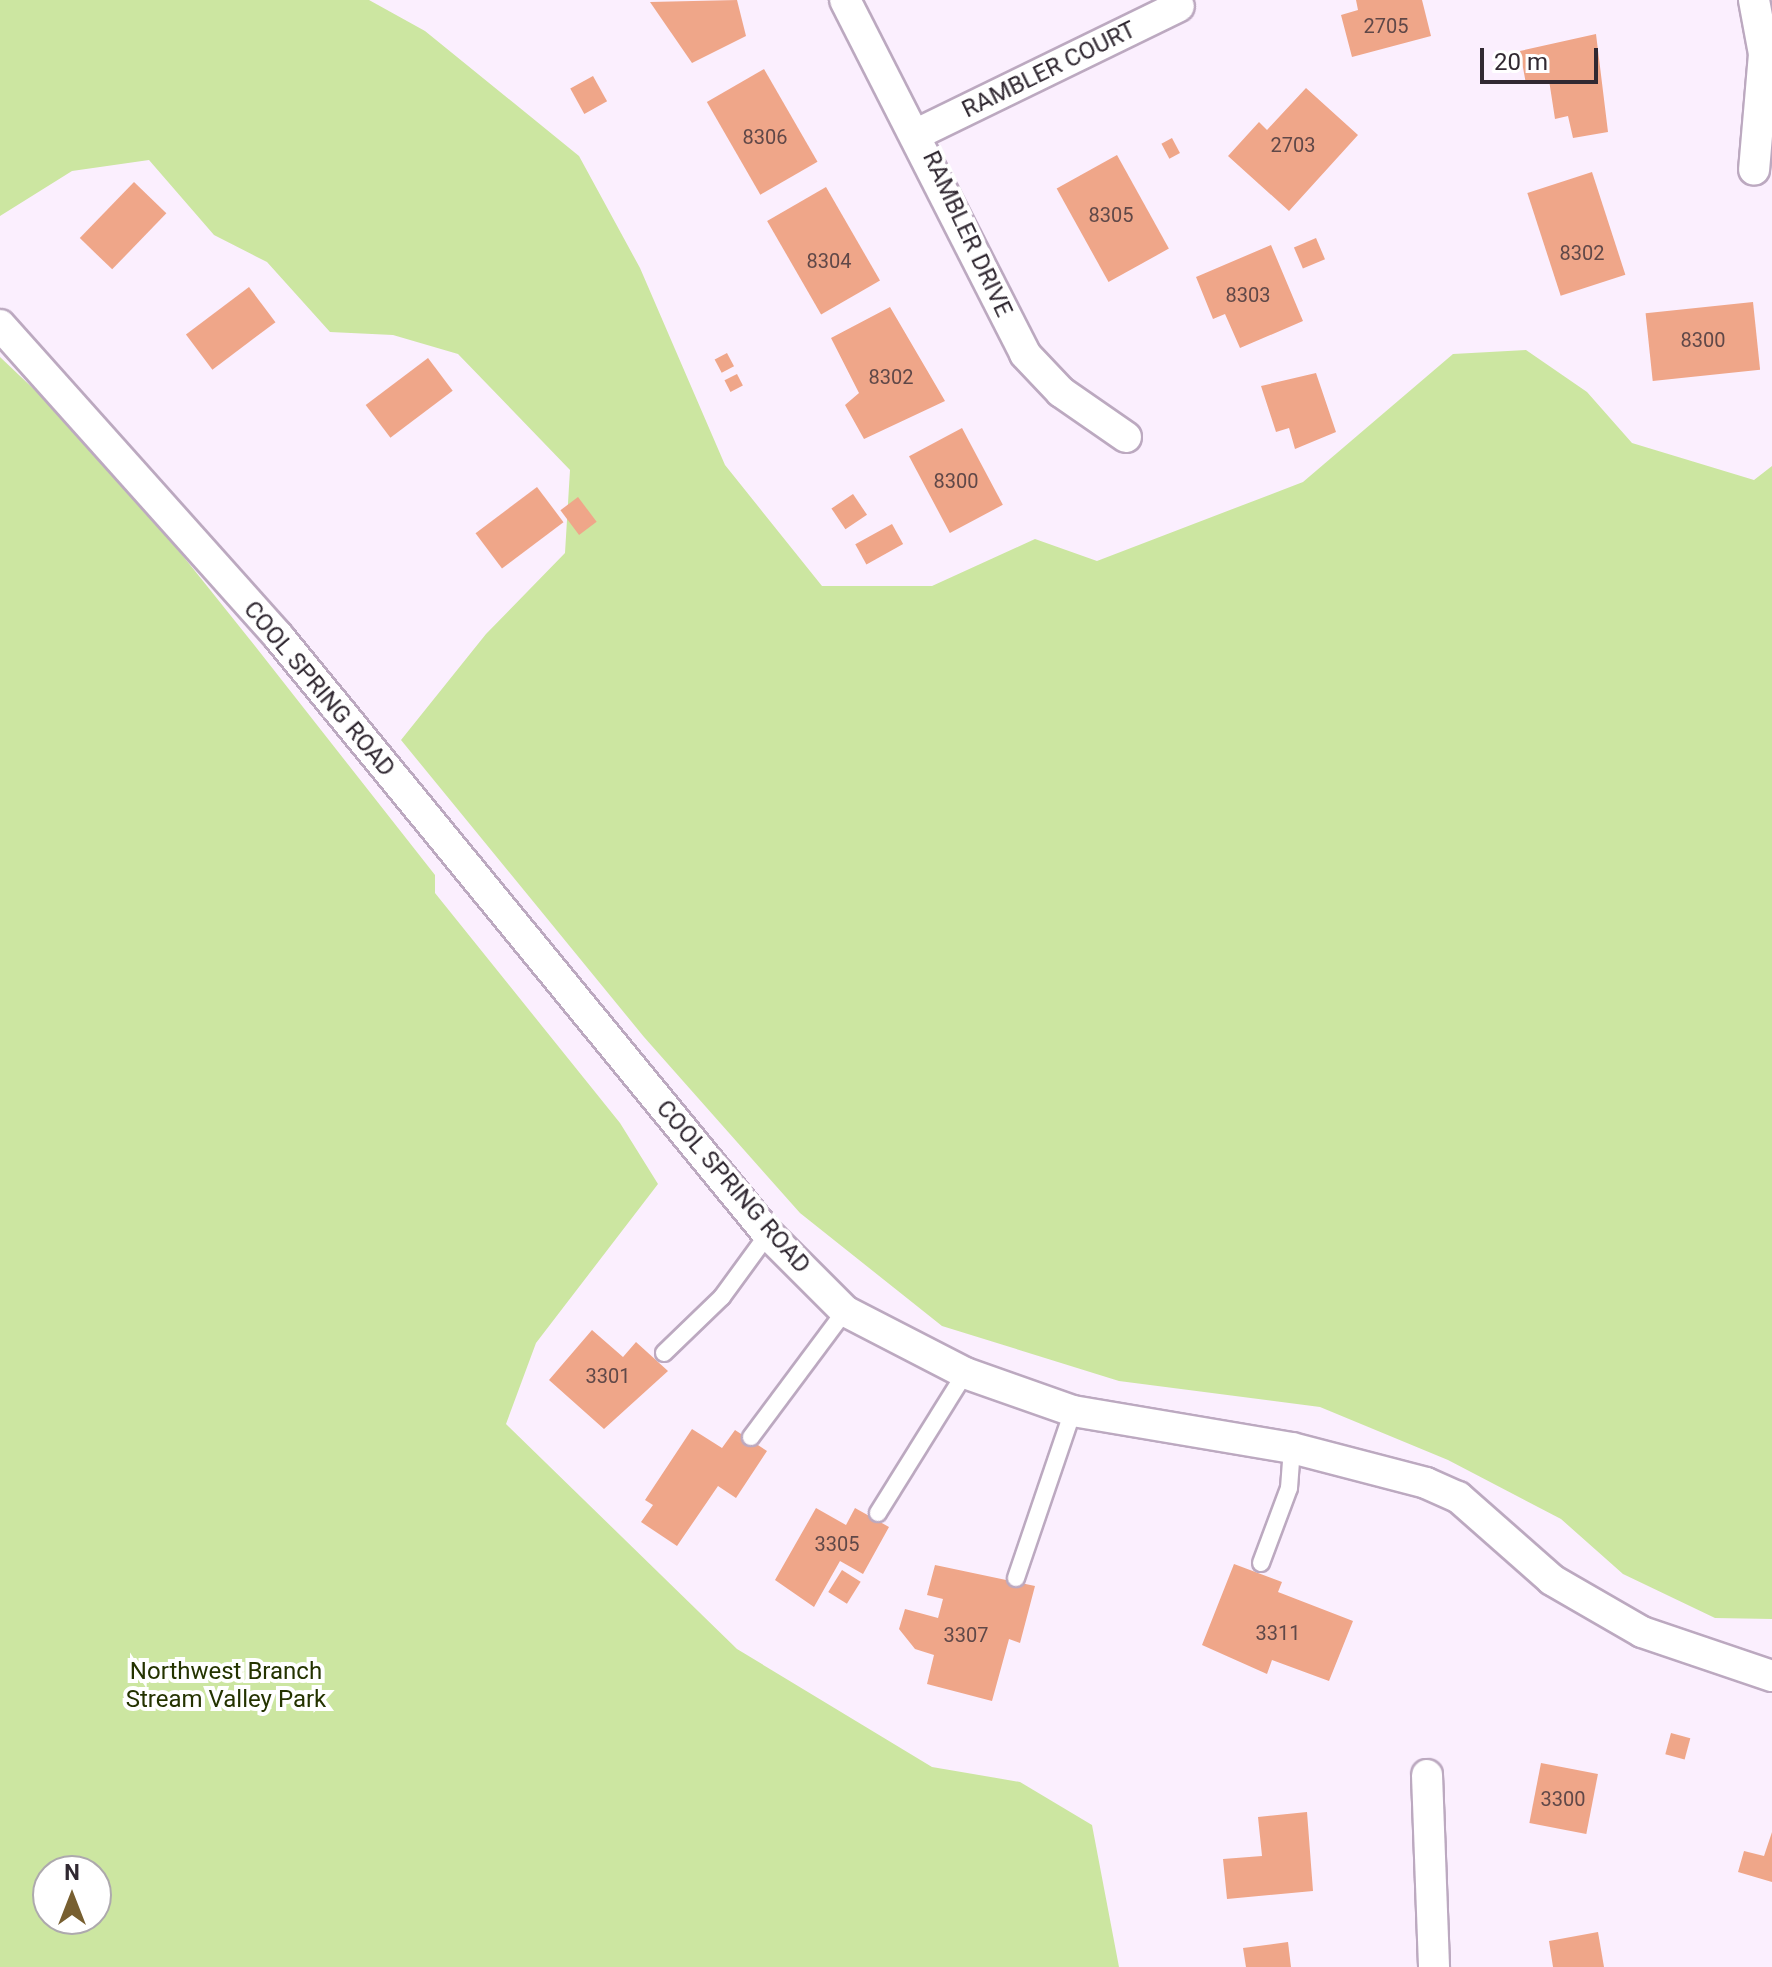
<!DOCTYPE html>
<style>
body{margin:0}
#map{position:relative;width:1772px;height:1967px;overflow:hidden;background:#fbeffe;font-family:Roboto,sans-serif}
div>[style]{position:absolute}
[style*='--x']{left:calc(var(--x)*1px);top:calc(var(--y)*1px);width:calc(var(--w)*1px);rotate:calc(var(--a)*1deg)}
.green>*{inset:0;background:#cce6a1}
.building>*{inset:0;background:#efa689;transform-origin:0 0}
.roads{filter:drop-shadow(2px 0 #bca9c0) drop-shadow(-2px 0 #bca9c0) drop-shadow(0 2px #bca9c0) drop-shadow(0 -2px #bca9c0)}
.service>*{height:16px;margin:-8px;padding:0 8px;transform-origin:8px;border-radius:8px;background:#fff}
.minor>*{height:30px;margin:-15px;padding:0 15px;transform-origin:15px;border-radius:15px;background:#fff}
span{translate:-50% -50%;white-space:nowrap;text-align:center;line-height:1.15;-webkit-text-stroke:8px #fff;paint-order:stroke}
.number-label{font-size:20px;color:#604848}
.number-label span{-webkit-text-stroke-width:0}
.street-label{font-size:24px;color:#312932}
.park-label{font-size:24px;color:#243300}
.north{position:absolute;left:32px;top:1855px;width:80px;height:80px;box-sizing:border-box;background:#fff;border:2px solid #ada9ad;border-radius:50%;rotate:0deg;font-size:22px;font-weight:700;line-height:32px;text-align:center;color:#312932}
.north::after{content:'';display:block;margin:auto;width:28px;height:36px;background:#775f30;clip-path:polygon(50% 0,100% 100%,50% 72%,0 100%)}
.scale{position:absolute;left:1480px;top:48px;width:118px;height:36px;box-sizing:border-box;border:4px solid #312932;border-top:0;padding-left:10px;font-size:24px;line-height:28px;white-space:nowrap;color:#312932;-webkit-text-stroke:6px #fff;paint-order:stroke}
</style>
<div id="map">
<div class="green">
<i style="clip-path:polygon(0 0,369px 0,425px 31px,579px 156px,640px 268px,725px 465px,822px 586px,932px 586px,1035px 539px,1097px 561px,1303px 482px,1453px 354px,1526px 350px,1587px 392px,1632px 443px,1754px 480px,1772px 466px,1772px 1619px,1715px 1618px,1623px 1574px,1561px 1519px,1448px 1460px,1320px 1407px,1119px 1381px,942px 1326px,800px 1213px,644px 1037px,401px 740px,486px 634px,565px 553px,570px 470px,458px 354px,393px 335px,330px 332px,267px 262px,214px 235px,149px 160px,72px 171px,0 216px)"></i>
<i style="clip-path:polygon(evenodd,0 357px,99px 451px,251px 641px,435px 875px,435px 893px,620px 1123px,658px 1184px,536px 1343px,506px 1424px,737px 1649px,932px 1767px,1020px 1782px,1092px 1825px,1119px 1967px,0 1967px,0 357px,48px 1871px,96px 1871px,96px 1919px,48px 1919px,48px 1871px)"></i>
</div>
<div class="building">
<i style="clip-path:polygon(737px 0,746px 36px,692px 63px,650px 2px)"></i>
<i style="clip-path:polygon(1356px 0,1422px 0,1431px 36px,1352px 57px,1341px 15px,1358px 10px)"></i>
<i style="clip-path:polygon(1596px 34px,1608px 132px,1573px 138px,1568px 116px,1555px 119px,1549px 80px,1526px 84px,1520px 51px)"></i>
<i style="left:764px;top:69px;width:107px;height:66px;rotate:60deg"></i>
<i style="left:593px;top:76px;width:29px;height:26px;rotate:61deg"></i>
<i style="clip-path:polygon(1306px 88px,1358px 135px,1289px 211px,1228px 156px,1259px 122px,1267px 130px)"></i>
<i style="left:1172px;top:138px;width:17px;height:12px;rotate:62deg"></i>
<i style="left:1117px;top:155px;width:107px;height:69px;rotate:61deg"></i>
<i style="left:1592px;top:172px;width:108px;height:68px;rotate:72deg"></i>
<i style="left:134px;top:182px;width:45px;height:78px;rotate:44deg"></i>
<i style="left:826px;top:187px;width:108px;height:68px;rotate:60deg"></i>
<i style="left:1316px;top:238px;width:23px;height:24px;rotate:67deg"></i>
<i style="clip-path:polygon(1271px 245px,1303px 321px,1240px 348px,1225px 314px,1213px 319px,1196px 277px)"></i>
<i style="left:249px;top:287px;width:44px;height:79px;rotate:53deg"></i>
<i style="left:1753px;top:302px;width:68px;height:108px;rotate:84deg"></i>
<i style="clip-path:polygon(890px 307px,945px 401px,864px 439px,845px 405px,859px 393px,831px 338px)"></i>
<i style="left:727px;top:353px;width:15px;height:14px;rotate:62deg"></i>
<i style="left:428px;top:358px;width:41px;height:78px;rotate:53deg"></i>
<i style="clip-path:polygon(1316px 373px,1336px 432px,1295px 449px,1289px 428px,1276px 432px,1261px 386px)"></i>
<i style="left:737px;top:374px;width:13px;height:14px;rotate:63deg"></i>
<i style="left:962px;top:428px;width:87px;height:60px;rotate:62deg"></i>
<i style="left:537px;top:487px;width:44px;height:77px;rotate:53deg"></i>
<i style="left:853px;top:494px;width:25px;height:26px;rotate:56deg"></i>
<i style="left:578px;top:497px;width:31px;height:22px;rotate:53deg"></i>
<i style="left:892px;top:524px;width:23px;height:42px;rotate:61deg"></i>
<i style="clip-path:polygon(592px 1330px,623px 1357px,636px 1342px,668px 1371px,604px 1429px,549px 1380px)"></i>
<i style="clip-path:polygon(692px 1429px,722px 1448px,735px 1430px,767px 1451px,736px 1498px,718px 1486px,677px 1546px,641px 1522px,653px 1505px,645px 1500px)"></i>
<i style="clip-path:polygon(816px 1508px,846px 1525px,855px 1508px,889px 1527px,863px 1574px,840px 1561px,814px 1607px,775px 1580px)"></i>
<i style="clip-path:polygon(1234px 1564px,1282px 1582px,1278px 1592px,1353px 1621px,1329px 1681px,1272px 1660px,1267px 1674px,1202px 1645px)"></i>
<i style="clip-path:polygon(935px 1565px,1035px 1586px,1020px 1643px,1009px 1639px,992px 1701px,927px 1684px,934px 1655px,915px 1649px,899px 1629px,905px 1609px,938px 1618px,943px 1599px,927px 1595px)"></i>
<i style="left:842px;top:1570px;width:22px;height:26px;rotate:32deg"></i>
<i style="left:1671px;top:1733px;width:20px;height:22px;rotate:15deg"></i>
<i style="left:1541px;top:1763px;width:58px;height:61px;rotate:11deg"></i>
<i style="clip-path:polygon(1307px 1812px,1313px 1891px,1227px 1899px,1223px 1859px,1262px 1856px,1258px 1817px)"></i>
<i style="clip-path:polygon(1772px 1832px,1772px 1882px,1738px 1872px,1744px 1851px,1764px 1856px)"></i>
<i style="clip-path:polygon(1598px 1932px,1604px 1967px,1553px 1967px,1549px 1941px)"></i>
<i style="clip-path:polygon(1288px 1942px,1291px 1967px,1246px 1967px,1243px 1948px)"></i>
</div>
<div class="roads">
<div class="service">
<i style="--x:664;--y:1353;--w:81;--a:-44"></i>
<i style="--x:722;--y:1297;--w:78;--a:-53.9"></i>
<i style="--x:751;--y:1437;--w:157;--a:-53.3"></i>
<i style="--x:878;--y:1513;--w:165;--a:-58.1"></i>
<i style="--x:1261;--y:1563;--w:80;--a:-69.5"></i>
<i style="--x:1289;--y:1488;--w:40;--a:-85.7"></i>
<i style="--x:1016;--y:1578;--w:176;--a:-71.2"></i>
</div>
<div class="minor">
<i style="--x:845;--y:0;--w:397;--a:63"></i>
<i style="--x:1025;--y:354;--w:52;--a:46.5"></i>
<i style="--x:1061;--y:392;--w:79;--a:34.7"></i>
<i style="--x:1754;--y:0;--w:55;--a:79.5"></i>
<i style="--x:1764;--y:54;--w:116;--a:94.9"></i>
<i style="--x:919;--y:133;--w:289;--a:-26"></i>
<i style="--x:0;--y:325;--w:417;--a:48.2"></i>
<i style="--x:278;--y:636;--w:773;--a:50.67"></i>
<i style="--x:768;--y:1234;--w:109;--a:45"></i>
<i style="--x:845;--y:1311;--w:135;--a:27.3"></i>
<i style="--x:965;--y:1373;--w:114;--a:19.4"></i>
<i style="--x:1073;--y:1411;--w:222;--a:9.6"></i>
<i style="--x:1292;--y:1448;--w:138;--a:14.6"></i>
<i style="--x:1426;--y:1483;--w:35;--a:24"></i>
<i style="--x:1458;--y:1497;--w:125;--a:41.4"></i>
<i style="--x:1552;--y:1580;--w:104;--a:30"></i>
<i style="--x:1642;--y:1632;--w:137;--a:18.7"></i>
<i style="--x:1427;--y:1775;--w:192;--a:87.9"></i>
</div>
</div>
<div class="number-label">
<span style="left:1386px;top:26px">2705</span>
<span style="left:765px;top:137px">8306</span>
<span style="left:1293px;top:145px">2703</span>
<span style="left:1111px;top:215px">8305</span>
<span style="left:1582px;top:253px">8302</span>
<span style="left:829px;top:261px">8304</span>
<span style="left:1248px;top:295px">8303</span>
<span style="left:1703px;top:340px">8300</span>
<span style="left:891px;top:377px">8302</span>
<span style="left:956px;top:481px">8300</span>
<span style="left:608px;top:1376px">3301</span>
<span style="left:837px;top:1544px">3305</span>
<span style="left:1278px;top:1633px">3311</span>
<span style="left:966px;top:1635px">3307</span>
<span style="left:1563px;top:1799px">3300</span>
</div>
<div class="street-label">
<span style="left:1049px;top:70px;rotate:-26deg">RAMBLER COURT</span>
<span style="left:967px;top:234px;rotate:65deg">RAMBLER DRIVE</span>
<span style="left:319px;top:689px;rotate:50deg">COOL SPRING ROAD</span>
<span style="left:733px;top:1187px;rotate:49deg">COOL SPRING ROAD</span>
</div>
<div class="park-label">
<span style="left:226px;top:1686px">Northwest Branch<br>Stream Valley Park</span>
</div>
<div class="north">N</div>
<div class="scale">20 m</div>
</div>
